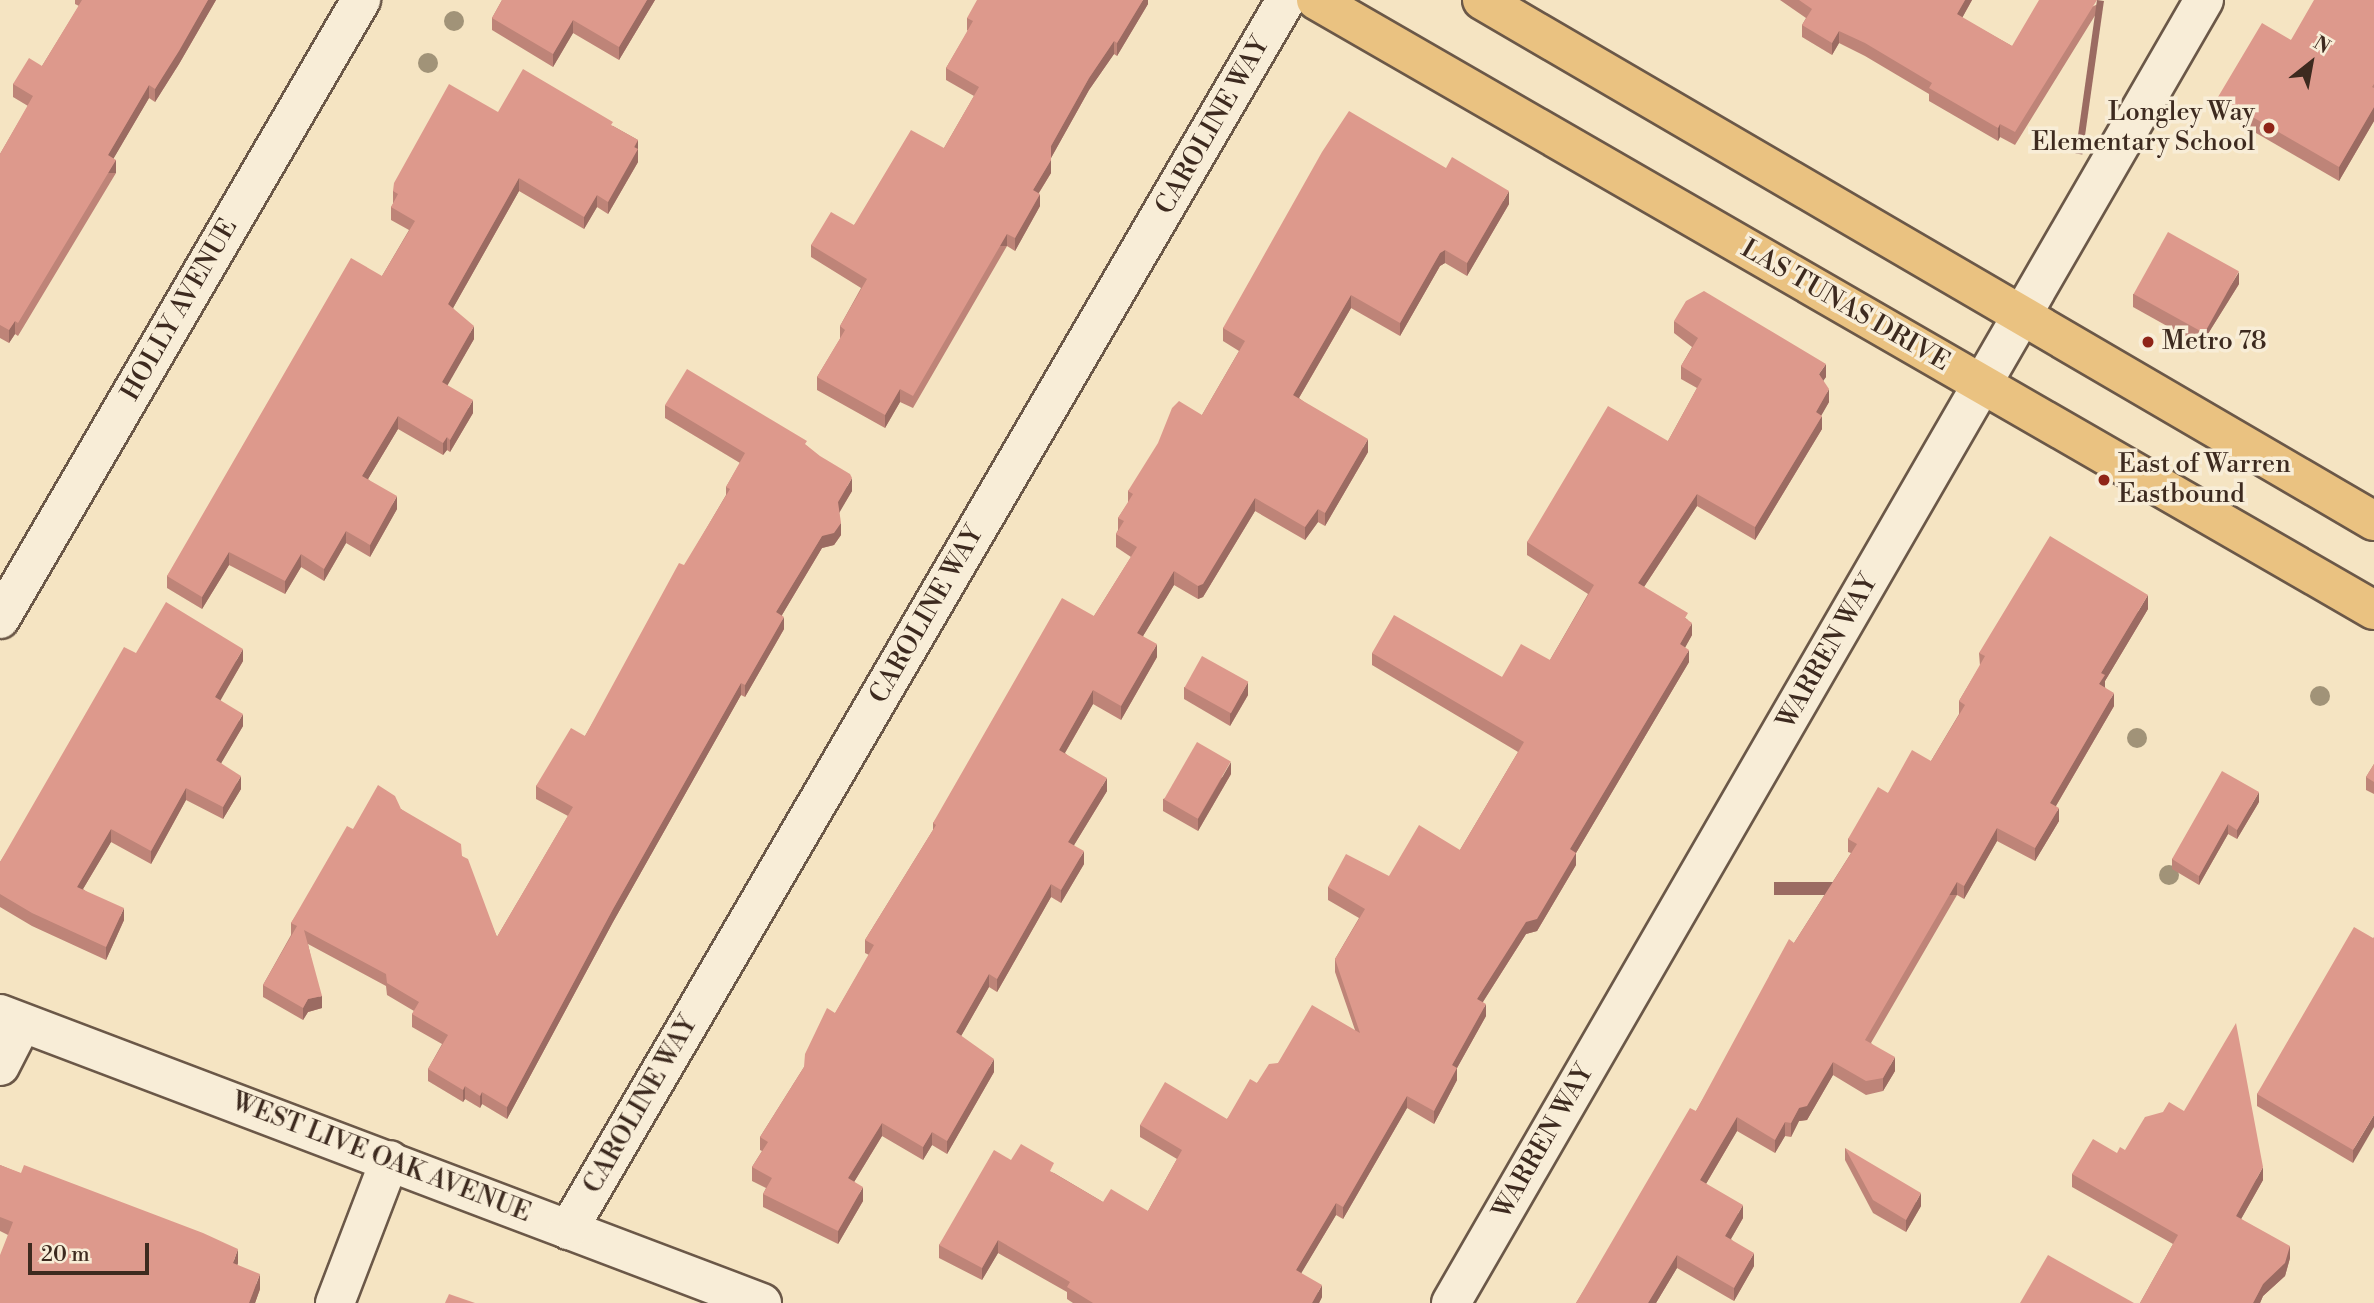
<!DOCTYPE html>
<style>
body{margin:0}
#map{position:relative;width:2374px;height:1303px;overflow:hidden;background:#f5e4c2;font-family:"Libre Bodoni",serif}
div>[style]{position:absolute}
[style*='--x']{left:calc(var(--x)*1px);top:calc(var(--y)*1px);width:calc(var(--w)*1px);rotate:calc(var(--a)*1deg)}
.roads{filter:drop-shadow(2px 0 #6b5848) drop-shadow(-2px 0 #6b5848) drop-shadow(0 2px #6b5848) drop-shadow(0 -2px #6b5848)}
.minor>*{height:38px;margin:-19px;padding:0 19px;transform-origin:19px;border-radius:19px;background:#f8edd7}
.major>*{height:38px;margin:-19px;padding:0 19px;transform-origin:19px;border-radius:19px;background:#eac281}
.trees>*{width:20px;height:20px;margin:-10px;border-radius:50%;background:#a19378}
.wall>*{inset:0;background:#be8478}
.shaded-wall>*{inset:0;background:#9b6b62;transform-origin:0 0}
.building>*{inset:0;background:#dd998c;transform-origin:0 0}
.dots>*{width:19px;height:19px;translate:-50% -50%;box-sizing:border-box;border:4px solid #f8edd7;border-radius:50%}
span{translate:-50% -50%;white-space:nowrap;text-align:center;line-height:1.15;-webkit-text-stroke:7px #f8edd7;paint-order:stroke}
.poi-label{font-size:26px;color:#3d2a1f}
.right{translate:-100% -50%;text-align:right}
.left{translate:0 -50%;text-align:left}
.street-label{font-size:26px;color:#3d2a1f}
.north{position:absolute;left:2276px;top:28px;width:70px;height:70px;-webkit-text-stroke:5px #f8edd7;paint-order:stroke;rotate:31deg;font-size:19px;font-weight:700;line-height:28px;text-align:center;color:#3d2a1f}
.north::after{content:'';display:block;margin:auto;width:24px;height:32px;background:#3d2a1f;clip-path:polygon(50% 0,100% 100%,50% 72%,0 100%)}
.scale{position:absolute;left:28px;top:1243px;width:121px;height:32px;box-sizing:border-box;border:4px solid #3d2a1f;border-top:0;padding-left:9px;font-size:21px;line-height:24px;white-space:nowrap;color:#3d2a1f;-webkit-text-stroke:5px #f8edd7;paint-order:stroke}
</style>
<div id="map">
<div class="roads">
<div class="minor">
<i style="--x:0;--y:619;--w:717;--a:-59.75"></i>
<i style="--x:0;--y:1014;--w:815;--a:20.77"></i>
<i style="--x:0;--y:1066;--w:48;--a:-62.9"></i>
<i style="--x:568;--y:1230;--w:1424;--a:-59.73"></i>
<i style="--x:335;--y:1303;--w:153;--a:-69"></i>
<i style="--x:1451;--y:1303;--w:1505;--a:-59.98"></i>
</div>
<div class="major">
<i style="--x:1316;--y:0;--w:1221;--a:29.97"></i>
<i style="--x:1482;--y:0;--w:1033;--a:30.29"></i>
</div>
</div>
<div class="trees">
<i style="left:454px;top:21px"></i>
<i style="left:428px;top:63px"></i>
<i style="left:2320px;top:696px"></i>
<i style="left:2137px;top:738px"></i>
<i style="left:2169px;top:875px"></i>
</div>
<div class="wall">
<i style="clip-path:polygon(75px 0,216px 0,179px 64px,155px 102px,149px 98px,113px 159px,116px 173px,18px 336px,15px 334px,9px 343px,0 338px,0 154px,28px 106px,13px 97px,13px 84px,42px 66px,79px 6px,75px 4px)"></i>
<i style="clip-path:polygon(502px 0,655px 0,619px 60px,573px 33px,553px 67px,492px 30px,492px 18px)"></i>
<i style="clip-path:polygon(1148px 0,1148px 4px,1117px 56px,1114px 54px,1089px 90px,1051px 158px,1051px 173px,1039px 193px,1040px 206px,1015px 251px,1007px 246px,913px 408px,900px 402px,885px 428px,817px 390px,817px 377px,840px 339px,840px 326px,861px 288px,811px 257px,811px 245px,854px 225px,944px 148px,974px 96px,946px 80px,946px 68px,968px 31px,967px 30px,967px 18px)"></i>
<i style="clip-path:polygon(1780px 0,1972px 0,1962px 18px,2012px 46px,2104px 1px,2015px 145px,2000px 137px,1998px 141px,1929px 101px,1929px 94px,1865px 56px,1839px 43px,1832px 55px,1802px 37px,1802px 25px,1806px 18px)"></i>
<i style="clip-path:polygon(2374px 0,2374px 121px,2339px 181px,2218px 111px,2218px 97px,2291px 40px)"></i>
<i style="clip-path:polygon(498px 112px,613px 126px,638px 140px,638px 162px,608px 214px,597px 207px,584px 229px,519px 191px,453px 308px,474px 339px,447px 385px,473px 413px,450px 452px,447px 450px,443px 455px,398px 429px,368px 479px,397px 509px,370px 557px,346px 543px,324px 581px,301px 567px,285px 594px,229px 565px,202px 609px,167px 588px,167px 576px,382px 276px,409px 230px,391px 220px,391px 207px,393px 204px,393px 191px)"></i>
<i style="clip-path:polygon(1446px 168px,1509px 204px,1467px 276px,1445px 263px,1440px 266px,1400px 336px,1351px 308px,1299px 398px,1368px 452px,1325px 526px,1318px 522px,1305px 540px,1255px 511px,1203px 597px,1198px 599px,1174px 585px,1143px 636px,1157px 657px,1121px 720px,1093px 704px,1065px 753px,1107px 791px,1074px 845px,1084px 864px,1061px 903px,1051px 897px,997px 992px,989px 987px,961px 1036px,994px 1072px,947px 1154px,932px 1145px,923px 1160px,882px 1136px,854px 1182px,863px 1201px,838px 1244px,763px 1207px,763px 1194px,766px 1188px,752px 1181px,752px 1167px,762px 1151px,760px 1150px,760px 1137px,804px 1067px,869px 955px,865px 953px,865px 940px,933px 830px,933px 823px,1094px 616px,1131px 557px,1116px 547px,1116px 534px,1118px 530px,1118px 518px,1128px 503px,1128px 491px,1202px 415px,1239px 351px,1223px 341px,1223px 328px)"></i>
<i style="clip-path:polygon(2239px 284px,2201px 345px,2133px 307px,2133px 294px)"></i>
<i style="clip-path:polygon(1674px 321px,1826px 377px,1823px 380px,1829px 402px,1821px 415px,1822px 429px,1755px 540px,1697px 506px,1644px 587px,1688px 620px,1692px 635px,1685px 647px,1689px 662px,1576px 853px,1576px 865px,1537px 931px,1526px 934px,1483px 1002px,1486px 1016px,1457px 1068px,1457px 1080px,1434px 1124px,1407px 1108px,1343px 1219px,1336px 1215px,1301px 1273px,1322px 1297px,1319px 1303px,1073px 1303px,1067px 1299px,1067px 1292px,998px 1253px,982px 1280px,939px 1258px,939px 1245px,1011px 1160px,1054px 1173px,1103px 1202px,1148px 1211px,1177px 1159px,1140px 1137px,1140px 1125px,1227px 1119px,1257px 1083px,1278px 1063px,1355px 1030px,1335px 972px,1335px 959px,1359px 918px,1328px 900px,1328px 887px,1389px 876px,1460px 850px,1518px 752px,1372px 665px,1372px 653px,1502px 677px,1550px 660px,1588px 594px,1527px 555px,1527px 542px,1668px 441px,1697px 388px,1681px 379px,1681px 366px,1692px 347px,1674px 333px)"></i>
<i style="clip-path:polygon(665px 405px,807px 446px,852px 491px,839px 512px,841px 535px,834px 545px,822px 548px,782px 615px,784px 629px,745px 697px,741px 695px,613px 922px,507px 1119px,482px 1104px,480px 1108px,465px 1099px,463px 1102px,428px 1081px,428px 1069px,442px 1044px,412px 1027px,412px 1014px,414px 1011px,387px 995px,386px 986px,308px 944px,322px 1008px,308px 1012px,303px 1020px,263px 997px,263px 985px,291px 935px,291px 923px,353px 829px,401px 809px,462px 856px,497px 937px,568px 816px,536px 799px,536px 786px,585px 736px,726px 495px,726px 487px,740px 463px,665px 418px)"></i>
<i style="clip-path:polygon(2148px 609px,2105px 681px,2105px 687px,2114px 706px,2056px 806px,2059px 821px,2035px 861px,1997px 841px,1964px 899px,1957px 895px,1871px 1043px,1895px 1071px,1883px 1091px,1866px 1095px,1833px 1075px,1807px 1120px,1799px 1121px,1791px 1137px,1785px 1136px,1775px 1153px,1737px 1131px,1706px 1184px,1743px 1218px,1731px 1239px,1754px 1266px,1734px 1301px,1677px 1268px,1656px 1303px,1576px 1303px,1696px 1111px,1794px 943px,1851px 853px,1848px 852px,1848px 839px,1888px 793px,1931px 761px,1959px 714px,1959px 701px,1980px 666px,1979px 653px)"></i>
<i style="clip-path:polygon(136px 653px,243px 661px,220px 700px,243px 726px,221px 763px,241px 789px,223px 819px,186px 800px,151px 864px,111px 842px,83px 889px,124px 920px,106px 960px,32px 926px,0 907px,0 862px)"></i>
<i style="clip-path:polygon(1184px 687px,1248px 695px,1230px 726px,1184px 699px)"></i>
<i style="clip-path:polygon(2374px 764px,2374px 794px,2366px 790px,2366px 777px)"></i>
<i style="clip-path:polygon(1231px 774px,1198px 831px,1163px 811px,1163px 799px)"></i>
<i style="clip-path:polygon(2259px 802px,2237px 839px,2228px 834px,2199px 885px,2172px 869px,2172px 859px)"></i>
<i style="clip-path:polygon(2373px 938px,2353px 1163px,2257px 1106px,2257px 1094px)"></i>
<i style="clip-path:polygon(1845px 1148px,1921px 1206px,1906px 1232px,1873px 1213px,1845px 1160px)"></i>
<i style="clip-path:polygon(2125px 1150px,2263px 1180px,2241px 1219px,2290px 1258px,2285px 1276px,2263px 1296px,2260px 1303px,2140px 1303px,2173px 1244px,2072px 1187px,2072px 1174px)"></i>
<i style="clip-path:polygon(0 1165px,238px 1263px,237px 1265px,260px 1289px,255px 1303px,0 1303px,8px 1235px,0 1231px)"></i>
</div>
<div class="shaded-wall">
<i style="clip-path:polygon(208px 0,216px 0,179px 64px,155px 102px,155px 89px)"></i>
<i style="clip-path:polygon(647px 0,655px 0,619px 60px,619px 47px)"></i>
<i style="clip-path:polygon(1143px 0,1148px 0,1148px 4px,1117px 56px,1117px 43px)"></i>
<i style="clip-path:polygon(1965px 0,1972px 0,1957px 27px,1957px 14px)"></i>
<i style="left:2097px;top:0;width:7px;height:155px;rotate:8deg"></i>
<i style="clip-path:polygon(573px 20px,573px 33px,553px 67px,553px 54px)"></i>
<i style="clip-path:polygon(1839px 31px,1839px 43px,1832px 55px,1832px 43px)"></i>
<i style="clip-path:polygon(1114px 41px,1114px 54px,1089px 90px,1051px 158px,1051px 146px,1089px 78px)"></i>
<i style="clip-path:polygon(149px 85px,149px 98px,108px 168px,108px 155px)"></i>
<i style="clip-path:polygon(2374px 107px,2374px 121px,2339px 181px,2339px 167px)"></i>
<i style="clip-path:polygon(2000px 124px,2000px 137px,1998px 141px,1998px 128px)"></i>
<i style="clip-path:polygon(638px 140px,638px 162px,608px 214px,608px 202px)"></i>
<i style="left:116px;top:160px;width:13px;height:190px;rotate:90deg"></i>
<i style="clip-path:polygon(1051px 160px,1051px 173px,1033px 202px,1033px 190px)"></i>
<i style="clip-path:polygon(519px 178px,519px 191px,448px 317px,448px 304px)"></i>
<i style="clip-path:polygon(1509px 191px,1509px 204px,1467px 276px,1467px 263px)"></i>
<i style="clip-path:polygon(1040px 194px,1040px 206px,1015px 251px,1015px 238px)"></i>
<i style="clip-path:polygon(597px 195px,597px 207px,584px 229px,584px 217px)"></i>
<i style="left:1007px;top:234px;width:12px;height:187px;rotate:90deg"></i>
<i style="clip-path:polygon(1445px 250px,1445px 263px,1440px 266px,1400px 336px,1400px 323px,1440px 253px)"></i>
<i style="clip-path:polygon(2239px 272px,2239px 284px,2201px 345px,2201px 333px)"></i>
<i style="clip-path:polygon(1351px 295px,1351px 308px,1293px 408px,1293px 395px)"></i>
<i style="clip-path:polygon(15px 321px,15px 334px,9px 343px,9px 330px)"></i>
<i style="clip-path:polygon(474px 326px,474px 339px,442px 395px,442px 382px)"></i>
<i style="clip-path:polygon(1826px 364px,1826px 377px,1819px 387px,1819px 374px)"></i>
<i style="clip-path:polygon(900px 389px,900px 402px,885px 428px,885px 415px)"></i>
<i style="clip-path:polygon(1829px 389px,1829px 402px,1816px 425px,1816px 412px)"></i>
<i style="clip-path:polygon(473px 400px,473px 413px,450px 452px,450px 440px)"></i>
<i style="clip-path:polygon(398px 416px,398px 429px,362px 489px,362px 476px)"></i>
<i style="clip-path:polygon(1822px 416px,1822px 429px,1755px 540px,1755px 527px)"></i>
<i style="clip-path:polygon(447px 437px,447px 450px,443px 455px,443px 443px)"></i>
<i style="clip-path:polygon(1368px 439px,1368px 452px,1325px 526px,1325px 513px)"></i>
<i style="clip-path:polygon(852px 478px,852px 491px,838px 515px,838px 502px)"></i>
<i style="clip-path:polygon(1697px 494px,1697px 506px,1638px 596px,1638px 583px)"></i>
<i style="clip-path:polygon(397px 496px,397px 509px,370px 557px,370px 545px)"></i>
<i style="clip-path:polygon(1255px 498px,1255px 511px,1203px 597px,1198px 599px,1198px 586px)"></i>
<i style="clip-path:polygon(1318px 509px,1318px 522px,1305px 540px,1305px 527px)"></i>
<i style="clip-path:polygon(841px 523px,841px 535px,834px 545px,822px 548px,776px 625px,776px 612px,822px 536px)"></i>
<i style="clip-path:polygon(346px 531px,346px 543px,324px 581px,324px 569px)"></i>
<i style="clip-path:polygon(229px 552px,229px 565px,202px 609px,202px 597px)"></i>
<i style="clip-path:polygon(301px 554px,301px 567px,285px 594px,285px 581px)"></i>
<i style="clip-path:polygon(1174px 571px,1174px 585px,1137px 646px,1137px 633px)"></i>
<i style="clip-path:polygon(2148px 595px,2148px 609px,2105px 681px,2105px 688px,2099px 684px,2101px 673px)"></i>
<i style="clip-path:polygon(784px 617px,784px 629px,745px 697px,745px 685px)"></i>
<i style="clip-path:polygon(1692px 623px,1692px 635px,1680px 657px,1680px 644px)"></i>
<i style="clip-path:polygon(1157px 644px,1157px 657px,1121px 720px,1121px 706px)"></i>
<i style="clip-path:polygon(243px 649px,243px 661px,215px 710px,215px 697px)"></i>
<i style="clip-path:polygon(1689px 650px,1689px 662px,1576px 853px,1576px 865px,1537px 931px,1526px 934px,1477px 1011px,1477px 999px,1570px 849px)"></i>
<i style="clip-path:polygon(1248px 682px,1248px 695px,1230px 726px,1230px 714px)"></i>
<i style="clip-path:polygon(741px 683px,741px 695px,613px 922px,507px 1119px,507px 1107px,613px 909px)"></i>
<i style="clip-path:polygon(1093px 690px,1093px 704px,1059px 763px,1059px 750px)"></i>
<i style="clip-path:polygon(2114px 693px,2114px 706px,2050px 816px,2050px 803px)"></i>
<i style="clip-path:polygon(243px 714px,243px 726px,216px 772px,216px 760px)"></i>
<i style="clip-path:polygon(1231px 762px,1231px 774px,1198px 831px,1198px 819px)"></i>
<i style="clip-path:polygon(241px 776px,241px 789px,223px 819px,223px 807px)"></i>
<i style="clip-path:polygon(1107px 778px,1107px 791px,1068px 855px,1068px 842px)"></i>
<i style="clip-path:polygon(186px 788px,186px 800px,151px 864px,151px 851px)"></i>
<i style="clip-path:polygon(2259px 792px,2259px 802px,2237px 839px,2237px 830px)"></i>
<i style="clip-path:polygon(2059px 808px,2059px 821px,2035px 861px,2035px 848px)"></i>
<i style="clip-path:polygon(2228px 824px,2228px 834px,2199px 885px,2199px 876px)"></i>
<i style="clip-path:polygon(1997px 828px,1997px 841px,1964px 899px,1964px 886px)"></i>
<i style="clip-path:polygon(111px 829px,111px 842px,77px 899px,77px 887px)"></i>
<i style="clip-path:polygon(1084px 851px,1084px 864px,1061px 903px,1061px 890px)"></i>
<i style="left:1957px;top:882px;width:13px;height:183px;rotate:90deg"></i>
<i style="clip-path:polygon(1051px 884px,1051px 897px,997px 992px,997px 979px)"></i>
<i style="clip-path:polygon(124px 908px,124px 920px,106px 960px,106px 947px)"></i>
<i style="clip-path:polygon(989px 974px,989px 987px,956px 1045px,956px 1032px)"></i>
<i style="clip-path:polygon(322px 996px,322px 1008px,308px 1012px,303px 1020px,303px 1008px,308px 999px)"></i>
<i style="clip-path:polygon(1486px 1004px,1486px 1016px,1457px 1068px,1457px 1080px,1434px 1124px,1434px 1111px,1452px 1065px)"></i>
<i style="clip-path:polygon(1895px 1057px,1895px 1071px,1883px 1091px,1883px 1078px)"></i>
<i style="clip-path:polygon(994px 1059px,994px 1072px,947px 1154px,947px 1141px)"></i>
<i style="clip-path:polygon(1833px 1062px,1833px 1075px,1807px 1120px,1799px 1121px,1791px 1137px,1791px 1123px,1799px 1108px)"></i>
<i style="clip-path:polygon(465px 1086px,465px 1099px,463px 1102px,463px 1090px)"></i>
<i style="clip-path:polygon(482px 1092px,482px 1104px,480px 1108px,480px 1096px)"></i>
<i style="clip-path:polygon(1407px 1096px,1407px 1108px,1343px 1219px,1343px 1207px)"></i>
<i style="clip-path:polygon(2374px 1115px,2374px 1127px,2353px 1163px,2353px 1150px)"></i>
<i style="clip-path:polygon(1737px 1117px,1737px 1131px,1700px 1194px,1700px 1180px)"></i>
<i style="clip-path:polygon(1785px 1122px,1785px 1136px,1775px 1153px,1775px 1140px)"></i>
<i style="clip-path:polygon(882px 1123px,882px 1136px,848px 1192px,848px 1178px)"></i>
<i style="clip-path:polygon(932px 1132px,932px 1145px,923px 1160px,923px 1147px)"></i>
<i style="clip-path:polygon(2263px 1167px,2263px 1180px,2236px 1228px,2236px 1216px)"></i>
<i style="clip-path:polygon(863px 1187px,863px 1201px,838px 1244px,838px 1231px)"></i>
<i style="clip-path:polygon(1921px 1193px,1921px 1206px,1906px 1232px,1906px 1220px)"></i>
<i style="clip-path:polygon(1336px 1203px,1336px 1215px,1296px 1282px,1296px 1270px)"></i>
<i style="clip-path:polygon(1743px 1205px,1743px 1218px,1725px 1249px,1725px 1236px)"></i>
<i style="clip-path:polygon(998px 1240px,998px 1253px,982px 1280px,982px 1268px)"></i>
<i style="clip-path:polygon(2290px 1246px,2290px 1258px,2285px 1276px,2263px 1296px,2260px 1303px,2253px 1303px,2263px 1284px)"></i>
<i style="clip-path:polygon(238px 1249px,238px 1263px,233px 1278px,233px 1263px)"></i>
<i style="clip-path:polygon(1754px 1253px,1754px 1266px,1734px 1301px,1734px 1288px)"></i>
<i style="clip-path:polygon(1677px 1255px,1677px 1268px,1656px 1303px,1648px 1303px)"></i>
<i style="clip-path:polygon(260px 1274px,260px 1289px,255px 1303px,249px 1303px)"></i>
<i style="clip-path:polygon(1322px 1285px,1322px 1297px,1319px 1303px,1312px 1303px)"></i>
</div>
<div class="building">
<i style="clip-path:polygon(82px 0,208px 0,179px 51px,155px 89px,149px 85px,108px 155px,116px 160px,18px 323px,15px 321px,9px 330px,0 325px,0 154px,33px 96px,13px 84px,29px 58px,42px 66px)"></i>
<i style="clip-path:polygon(502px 0,647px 0,619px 47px,573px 20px,553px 54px,492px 18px)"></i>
<i style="clip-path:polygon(977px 0,1143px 0,1117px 43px,1114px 41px,1089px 78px,1051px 146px,1051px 160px,1033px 190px,1040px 194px,1015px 238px,1007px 234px,913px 396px,900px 389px,885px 415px,817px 377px,845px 330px,840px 326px,867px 279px,811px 245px,831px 212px,854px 225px,911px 130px,944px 148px,979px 87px,946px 68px,973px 21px,967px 18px)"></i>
<i style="clip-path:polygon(1799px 0,1965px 0,1957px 14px,2012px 46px,2039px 0,2097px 0,2015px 132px,2000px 124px,1998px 128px,1929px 88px,1932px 83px,1865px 43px,1839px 31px,1832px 43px,1802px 25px,1812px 9px)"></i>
<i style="clip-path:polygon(2314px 0,2374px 0,2374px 84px,2372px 87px,2374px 88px,2374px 107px,2339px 167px,2218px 97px,2262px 23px,2291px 40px)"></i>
<i style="clip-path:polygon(523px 69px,613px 122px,611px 125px,638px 140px,634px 147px,638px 149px,608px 202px,597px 195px,584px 217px,519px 178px,448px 304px,474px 326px,442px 382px,473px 400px,450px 440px,447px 437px,443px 443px,398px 416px,362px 476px,397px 496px,370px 545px,346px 531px,324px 569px,301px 554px,285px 581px,229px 552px,202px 597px,167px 576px,351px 258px,382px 276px,415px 221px,391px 207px,398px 194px,393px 191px,394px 183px,449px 84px,498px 112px)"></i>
<i style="clip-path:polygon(1349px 111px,1446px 168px,1452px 157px,1509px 191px,1467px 263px,1445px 250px,1440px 253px,1400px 323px,1351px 295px,1293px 395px,1368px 439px,1325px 513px,1318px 509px,1305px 527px,1255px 498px,1203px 584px,1198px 586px,1174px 571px,1137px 633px,1157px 644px,1121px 706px,1093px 690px,1059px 750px,1107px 778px,1068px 842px,1084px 851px,1061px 890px,1051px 884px,997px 979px,989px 974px,956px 1032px,994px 1059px,947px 1141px,932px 1132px,923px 1147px,882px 1123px,848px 1178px,863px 1187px,838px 1231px,763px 1194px,772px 1178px,752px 1167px,768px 1142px,760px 1137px,804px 1067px,805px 1054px,827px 1008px,835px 1013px,874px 945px,865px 940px,936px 825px,933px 823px,1062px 598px,1094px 616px,1137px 547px,1116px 534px,1124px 521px,1118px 518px,1133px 494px,1128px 491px,1158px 443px,1172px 408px,1179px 401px,1202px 415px,1245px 341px,1223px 328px,1322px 152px)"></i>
<i style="left:2168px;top:232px;width:81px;height:71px;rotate:29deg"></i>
<i style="clip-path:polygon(1704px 291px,1826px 364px,1819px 374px,1829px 389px,1816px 412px,1822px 416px,1755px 527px,1697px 494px,1638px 583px,1688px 613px,1685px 618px,1692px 623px,1680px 644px,1689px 650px,1570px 849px,1576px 853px,1537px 919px,1526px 922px,1477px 999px,1486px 1004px,1452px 1065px,1457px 1068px,1434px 1111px,1407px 1096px,1343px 1207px,1336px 1203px,1296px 1270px,1322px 1285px,1312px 1303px,1093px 1303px,1067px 1287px,1070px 1282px,998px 1240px,982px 1268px,939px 1245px,994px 1150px,1011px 1160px,1021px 1144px,1054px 1163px,1050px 1171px,1103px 1202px,1111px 1189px,1148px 1211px,1182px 1150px,1140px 1125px,1165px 1082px,1227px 1119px,1250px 1079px,1257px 1083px,1269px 1064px,1278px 1063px,1312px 1005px,1360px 1033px,1335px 959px,1365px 909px,1328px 887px,1346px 854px,1389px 876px,1419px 825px,1460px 850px,1524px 742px,1372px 653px,1394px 615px,1502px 677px,1521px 644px,1550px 660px,1594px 585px,1527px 542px,1608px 406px,1668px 441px,1702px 379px,1681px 366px,1698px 338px,1674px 321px,1686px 301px)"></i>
<i style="clip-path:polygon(687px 369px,807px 441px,805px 444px,820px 456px,850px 474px,852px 478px,838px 502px,841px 523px,834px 533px,822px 536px,776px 612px,784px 617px,745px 685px,741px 683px,613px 909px,507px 1107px,482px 1092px,480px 1096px,465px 1086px,463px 1090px,428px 1069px,448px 1035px,412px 1014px,419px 1002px,387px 983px,386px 974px,304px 930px,322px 996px,308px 999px,303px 1008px,263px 985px,297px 926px,291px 923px,347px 826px,353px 829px,378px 785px,395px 796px,401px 809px,461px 844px,462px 856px,468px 859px,497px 937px,573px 807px,536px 786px,571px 728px,585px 736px,679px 563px,684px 565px,730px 489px,726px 487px,745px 453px,665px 405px)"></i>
<i style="clip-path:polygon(2050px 536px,2148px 595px,2101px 673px,2105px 675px,2099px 684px,2114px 693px,2050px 803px,2059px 808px,2035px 848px,1997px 828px,1964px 886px,1957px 882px,1865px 1040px,1895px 1057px,1883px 1078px,1866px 1081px,1833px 1062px,1807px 1106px,1799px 1108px,1791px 1123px,1785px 1122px,1775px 1140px,1737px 1117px,1700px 1180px,1743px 1205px,1725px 1236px,1754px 1253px,1734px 1288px,1677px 1255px,1648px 1303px,1576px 1303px,1690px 1108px,1696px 1111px,1789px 939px,1794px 943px,1857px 844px,1848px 839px,1878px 787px,1888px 793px,1912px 750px,1931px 761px,1965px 705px,1959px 701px,1985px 656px,1979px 653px)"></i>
<i style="clip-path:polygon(166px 602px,243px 649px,215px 697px,243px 714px,216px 760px,241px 776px,223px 807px,186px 788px,151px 851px,111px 829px,77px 887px,124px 908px,106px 947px,32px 913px,0 894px,0 862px,124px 647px,136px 653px)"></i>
<i style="left:1202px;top:656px;width:53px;height:36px;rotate:29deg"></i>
<i style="left:1197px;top:742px;width:39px;height:66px;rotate:30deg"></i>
<i style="clip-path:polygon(2374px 764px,2374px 782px,2366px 777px)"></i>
<i style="clip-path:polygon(2222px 771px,2259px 792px,2237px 830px,2228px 824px,2199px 876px,2172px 859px)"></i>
<i style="clip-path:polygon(2354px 927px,2373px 938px,2374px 937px,2374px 1115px,2353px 1150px,2257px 1094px)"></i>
<i style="clip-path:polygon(2236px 1023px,2263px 1167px,2236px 1216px,2290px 1246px,2285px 1263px,2263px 1284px,2253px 1303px,2140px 1303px,2178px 1235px,2072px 1174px,2093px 1139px,2117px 1153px,2120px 1147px,2125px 1150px,2145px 1117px,2163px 1112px,2169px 1102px,2184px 1111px)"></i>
<i style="clip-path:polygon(1845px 1148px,1921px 1193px,1906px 1220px,1873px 1200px)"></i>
<i style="clip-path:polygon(0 1165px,21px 1173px,24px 1165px,203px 1233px,238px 1249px,233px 1263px,260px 1274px,249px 1303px,0 1303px,0 1255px,13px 1222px,0 1217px)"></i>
<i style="clip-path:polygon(2048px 1255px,2134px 1303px,2020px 1303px)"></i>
<i style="clip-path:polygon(449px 1294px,475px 1303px,445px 1303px)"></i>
</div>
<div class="dots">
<i style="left:2269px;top:128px;background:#8f2418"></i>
<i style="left:2148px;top:342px;background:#8f2418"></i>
<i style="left:2104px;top:480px;background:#8f2418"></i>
</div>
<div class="poi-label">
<span class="right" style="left:2255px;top:128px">Longley Way<br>Elementary School</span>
<span class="left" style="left:2162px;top:342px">Metro 78</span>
<span class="left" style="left:2118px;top:480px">East of Warren<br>Eastbound</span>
</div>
<div class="street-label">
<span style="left:1213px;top:126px;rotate:-60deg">CAROLINE WAY</span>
<span style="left:1845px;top:306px;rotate:30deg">LAS TUNAS DRIVE</span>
<span style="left:180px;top:310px;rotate:-60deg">HOLLY AVENUE</span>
<span style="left:927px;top:615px;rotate:-60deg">CAROLINE WAY</span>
<span style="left:1828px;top:652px;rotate:-60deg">WARREN WAY</span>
<span style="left:641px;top:1105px;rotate:-60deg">CAROLINE WAY</span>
<span style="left:1544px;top:1142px;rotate:-60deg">WARREN WAY</span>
<span style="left:381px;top:1158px;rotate:21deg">WEST LIVE OAK AVENUE</span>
</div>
<div class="north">N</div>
<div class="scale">20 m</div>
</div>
